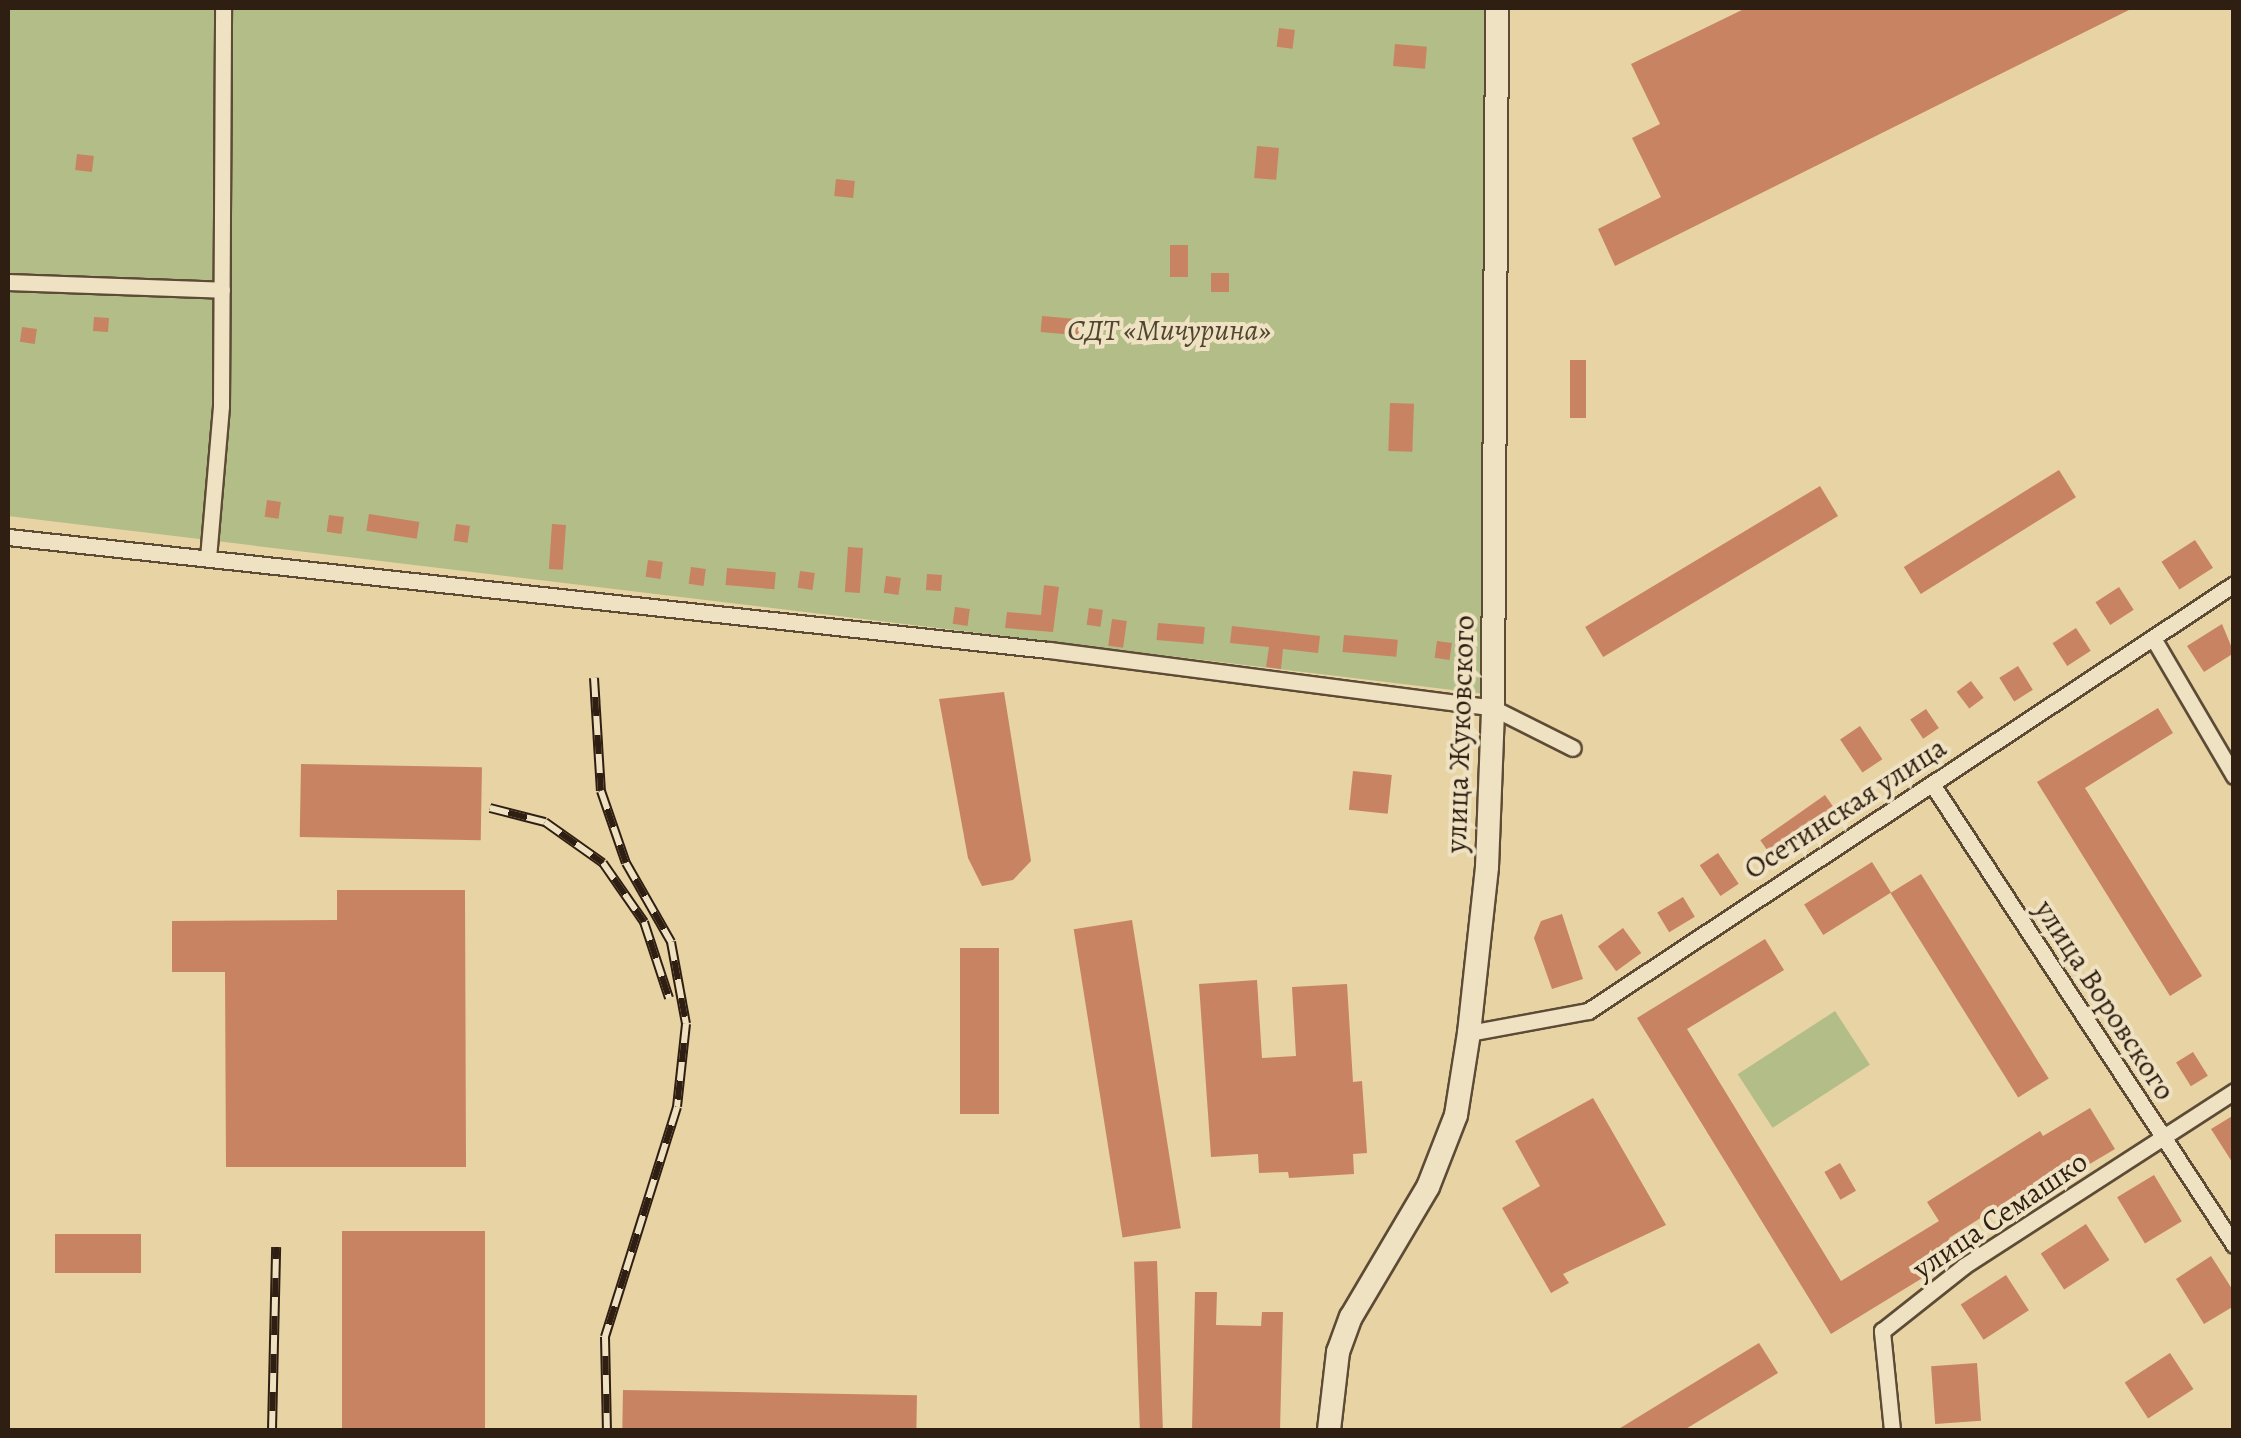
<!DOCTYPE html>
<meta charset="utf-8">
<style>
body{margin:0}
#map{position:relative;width:2241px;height:1438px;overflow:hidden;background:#e7d3a3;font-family:Alegreya,serif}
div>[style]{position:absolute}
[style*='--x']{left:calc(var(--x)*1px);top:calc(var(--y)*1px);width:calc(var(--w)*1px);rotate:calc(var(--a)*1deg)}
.green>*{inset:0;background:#b2bd88;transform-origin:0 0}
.building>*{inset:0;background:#c88363;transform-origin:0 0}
.roads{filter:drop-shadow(2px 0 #5d4b36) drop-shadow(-2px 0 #5d4b36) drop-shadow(0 2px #5d4b36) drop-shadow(0 -2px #5d4b36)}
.street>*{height:15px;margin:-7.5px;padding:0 7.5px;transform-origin:7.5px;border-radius:7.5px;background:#efe2c3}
.secondary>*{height:22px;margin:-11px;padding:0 11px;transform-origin:11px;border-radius:11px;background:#efe2c3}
.rail>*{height:10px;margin-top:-5px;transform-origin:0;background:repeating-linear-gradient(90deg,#efe2c3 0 19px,#2f1e12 0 38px);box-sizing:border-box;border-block:2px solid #2f1e12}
span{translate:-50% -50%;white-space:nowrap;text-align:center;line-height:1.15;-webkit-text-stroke:8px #efe2c3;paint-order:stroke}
.park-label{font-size:30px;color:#504630;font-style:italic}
.street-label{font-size:30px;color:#2f1e12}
.frame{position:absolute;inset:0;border:10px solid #2f1e12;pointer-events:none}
</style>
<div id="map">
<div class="green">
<i style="clip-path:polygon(8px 8px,1498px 8px,1505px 630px,1486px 694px,8px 516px)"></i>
<i style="left:1835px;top:1011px;width:64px;height:116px;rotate:57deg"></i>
</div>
<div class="building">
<i style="clip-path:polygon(1746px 8px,2133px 8px,1615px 266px,1598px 229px,1661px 197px,1632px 138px,1660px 124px,1631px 64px)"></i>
<i style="left:1279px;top:28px;width:16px;height:19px;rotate:7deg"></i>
<i style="left:1395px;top:44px;width:32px;height:22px;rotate:5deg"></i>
<i style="left:1257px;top:146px;width:22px;height:32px;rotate:5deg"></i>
<i style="left:77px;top:154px;width:17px;height:16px;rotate:7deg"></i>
<i style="left:836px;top:179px;width:19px;height:17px;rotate:6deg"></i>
<i style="left:1170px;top:245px;width:18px;height:32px"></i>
<i style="left:1211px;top:273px;width:18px;height:19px"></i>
<i style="left:1042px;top:316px;width:54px;height:16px;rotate:5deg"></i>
<i style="left:94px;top:317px;width:15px;height:14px;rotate:4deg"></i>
<i style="left:22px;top:327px;width:15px;height:15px;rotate:8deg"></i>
<i style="left:1570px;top:360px;width:16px;height:58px"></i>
<i style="left:1390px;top:403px;width:24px;height:48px;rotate:2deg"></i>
<i style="left:2059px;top:470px;width:32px;height:183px;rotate:58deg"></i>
<i style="left:1820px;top:486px;width:35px;height:274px;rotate:59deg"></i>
<i style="left:267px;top:500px;width:14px;height:17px;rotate:8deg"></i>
<i style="left:369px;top:514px;width:51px;height:17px;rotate:9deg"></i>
<i style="left:329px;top:515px;width:15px;height:17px;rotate:8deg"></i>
<i style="left:456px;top:524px;width:14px;height:17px;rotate:8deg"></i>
<i style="left:552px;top:524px;width:14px;height:45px;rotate:4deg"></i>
<i style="left:2195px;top:540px;width:33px;height:40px;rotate:57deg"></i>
<i style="left:848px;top:547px;width:15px;height:45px;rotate:4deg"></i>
<i style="left:648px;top:560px;width:15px;height:17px;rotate:8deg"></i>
<i style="left:691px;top:567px;width:15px;height:17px;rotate:8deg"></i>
<i style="left:727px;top:568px;width:49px;height:17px;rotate:5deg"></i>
<i style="left:800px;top:571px;width:15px;height:17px;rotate:8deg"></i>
<i style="left:927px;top:574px;width:15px;height:16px;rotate:4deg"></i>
<i style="left:886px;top:576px;width:15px;height:17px;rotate:8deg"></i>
<i style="clip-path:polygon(1044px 585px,1059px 587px,1053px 632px,1005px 628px,1007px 612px,1041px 615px)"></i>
<i style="left:2119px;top:587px;width:27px;height:28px;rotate:57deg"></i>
<i style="left:955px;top:607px;width:15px;height:17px;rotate:8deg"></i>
<i style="left:1089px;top:608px;width:14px;height:17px;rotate:8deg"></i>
<i style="left:1112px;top:619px;width:15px;height:27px;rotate:8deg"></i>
<i style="left:1158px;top:623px;width:47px;height:17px;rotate:5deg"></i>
<i style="clip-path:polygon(2222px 624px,2234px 653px,2204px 672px,2187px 646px)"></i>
<i style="clip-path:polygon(1232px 626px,1320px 636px,1318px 653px,1283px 649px,1281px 669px,1266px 667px,1269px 647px,1230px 643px)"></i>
<i style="left:2076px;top:628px;width:27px;height:28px;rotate:57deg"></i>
<i style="left:1344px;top:635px;width:54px;height:17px;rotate:5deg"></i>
<i style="left:1437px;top:641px;width:15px;height:17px;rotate:8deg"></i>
<i style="left:2018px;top:666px;width:28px;height:22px;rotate:58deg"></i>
<i style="left:1971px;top:681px;width:21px;height:18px;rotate:53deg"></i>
<i style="clip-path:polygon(1004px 692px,1031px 861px,1013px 880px,982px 886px,968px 858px,939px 699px)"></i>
<i style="clip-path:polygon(2158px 708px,2173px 733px,2085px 788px,2202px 976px,2170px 996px,2037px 782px)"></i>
<i style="left:1926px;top:709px;width:23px;height:19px;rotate:56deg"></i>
<i style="left:1860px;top:726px;width:40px;height:24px;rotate:56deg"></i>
<i style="left:301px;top:764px;width:181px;height:73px;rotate:1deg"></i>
<i style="left:1353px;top:771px;width:39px;height:39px;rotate:6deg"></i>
<i style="left:1825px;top:795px;width:28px;height:79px;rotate:55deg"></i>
<i style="left:1718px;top:853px;width:37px;height:22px;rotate:56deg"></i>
<i style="left:1872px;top:862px;width:36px;height:80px;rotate:58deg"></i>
<i style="left:1921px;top:874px;width:241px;height:36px;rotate:58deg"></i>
<i style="clip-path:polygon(337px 890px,465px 890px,466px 1167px,226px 1167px,225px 972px,172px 972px,172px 921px,337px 920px)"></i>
<i style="left:1683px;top:897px;width:23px;height:30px;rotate:59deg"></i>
<i style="clip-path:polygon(1562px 914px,1583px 979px,1552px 989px,1534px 938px,1541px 921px)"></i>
<i style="left:1132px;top:920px;width:312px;height:59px;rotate:81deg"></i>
<i style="left:1623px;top:928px;width:31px;height:31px;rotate:54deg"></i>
<i style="clip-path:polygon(1765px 939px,1784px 970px,1687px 1029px,1841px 1281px,1939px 1221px,1927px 1202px,2040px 1131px,2043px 1136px,2090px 1108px,2115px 1149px,2088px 1165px,2082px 1154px,1949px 1238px,1960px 1255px,1831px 1334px,1637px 1018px)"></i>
<i style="left:999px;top:948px;width:166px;height:39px;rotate:90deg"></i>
<i style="clip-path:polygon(1257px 980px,1262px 1058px,1296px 1056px,1292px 987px,1347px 984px,1353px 1082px,1362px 1081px,1367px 1153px,1353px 1154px,1354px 1174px,1289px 1178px,1288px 1172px,1259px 1173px,1258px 1154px,1211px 1157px,1199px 984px)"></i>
<i style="left:2193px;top:1052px;width:28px;height:20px;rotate:58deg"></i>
<i style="clip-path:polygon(1593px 1098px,1666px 1225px,1563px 1274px,1569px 1283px,1551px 1293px,1502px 1208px,1540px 1186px,1515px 1141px)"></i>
<i style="clip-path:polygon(2234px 1115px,2234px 1165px,2211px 1129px)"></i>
<i style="left:1840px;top:1163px;width:32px;height:18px;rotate:60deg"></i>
<i style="left:2154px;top:1175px;width:54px;height:43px;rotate:59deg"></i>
<i style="left:2086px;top:1224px;width:43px;height:54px;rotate:57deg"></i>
<i style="left:342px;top:1231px;width:143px;height:199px"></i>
<i style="left:55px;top:1234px;width:86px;height:39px"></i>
<i style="clip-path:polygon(2211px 1256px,2234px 1292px,2234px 1306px,2204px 1324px,2176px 1279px)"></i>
<i style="left:1157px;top:1261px;width:169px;height:23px;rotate:88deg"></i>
<i style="left:2006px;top:1275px;width:42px;height:54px;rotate:57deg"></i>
<i style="clip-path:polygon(1195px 1292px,1217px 1292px,1216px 1325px,1261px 1326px,1262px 1312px,1283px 1312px,1280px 1430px,1192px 1430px)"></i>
<i style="clip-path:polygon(1759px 1343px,1778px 1373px,1684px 1430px,1617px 1430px)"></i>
<i style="left:2170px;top:1353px;width:43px;height:54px;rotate:57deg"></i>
<i style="left:1977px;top:1363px;width:58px;height:46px;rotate:86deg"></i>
<i style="left:623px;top:1390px;width:294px;height:40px;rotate:1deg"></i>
</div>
<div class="roads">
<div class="street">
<i style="--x:8;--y:282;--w:214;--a:2.1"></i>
<i style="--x:8;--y:537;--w:1047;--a:6.2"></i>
<i style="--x:1049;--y:650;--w:448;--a:7.4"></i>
<i style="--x:1493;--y:708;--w:89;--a:26.6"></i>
<i style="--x:208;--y:558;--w:153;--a:-85.1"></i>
<i style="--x:221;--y:406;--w:398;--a:-89.7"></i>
<i style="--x:2153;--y:638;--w:160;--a:59.6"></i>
<i style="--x:1932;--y:784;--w:551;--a:56.77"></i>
<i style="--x:1469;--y:1033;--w:121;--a:-10.5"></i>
<i style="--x:1588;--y:1011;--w:774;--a:-33.46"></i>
<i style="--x:1892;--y:1430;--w:100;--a:-95.8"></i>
<i style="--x:1882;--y:1331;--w:105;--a:-38.4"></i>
<i style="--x:1964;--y:1266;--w:322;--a:-32.9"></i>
</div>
<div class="secondary">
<i style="--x:1329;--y:1430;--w:79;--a:-83.4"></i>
<i style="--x:1338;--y:1352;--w:37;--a:-70"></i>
<i style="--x:1351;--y:1317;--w:151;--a:-59.4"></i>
<i style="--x:1428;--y:1187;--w:77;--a:-68.7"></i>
<i style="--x:1456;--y:1115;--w:83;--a:-81"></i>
<i style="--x:1469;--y:1033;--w:167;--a:-83.8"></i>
<i style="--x:1487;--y:867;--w:159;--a:-87.8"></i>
<i style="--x:1493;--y:708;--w:700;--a:-89.67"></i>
</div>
</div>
<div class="rail">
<i style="--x:594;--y:678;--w:113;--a:86.5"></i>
<i style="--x:601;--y:791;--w:76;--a:70.9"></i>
<i style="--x:626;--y:863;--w:91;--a:60.3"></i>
<i style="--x:671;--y:942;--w:83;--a:79.6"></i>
<i style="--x:686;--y:1024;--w:83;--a:96.2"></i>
<i style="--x:677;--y:1107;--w:241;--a:107.4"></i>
<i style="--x:605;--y:1337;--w:93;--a:88.8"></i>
<i style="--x:490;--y:808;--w:57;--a:14.3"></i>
<i style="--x:545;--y:822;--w:71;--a:35.3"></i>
<i style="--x:603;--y:863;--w:72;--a:55.2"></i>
<i style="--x:644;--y:922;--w:80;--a:71.8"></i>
<i style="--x:272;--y:1430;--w:183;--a:-88.7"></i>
</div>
<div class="park-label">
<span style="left:1169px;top:330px">СДТ «Мичурина»</span>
</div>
<div class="street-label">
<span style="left:1460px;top:734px;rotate:-88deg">улица Жуковского</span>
<span style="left:1845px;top:808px;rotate:-33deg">Осетинская улица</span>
<span style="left:2105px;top:1000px;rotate:57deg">улица Воровского</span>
<span style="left:2000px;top:1215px;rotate:-34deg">улица Семашко</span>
</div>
<div class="frame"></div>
</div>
